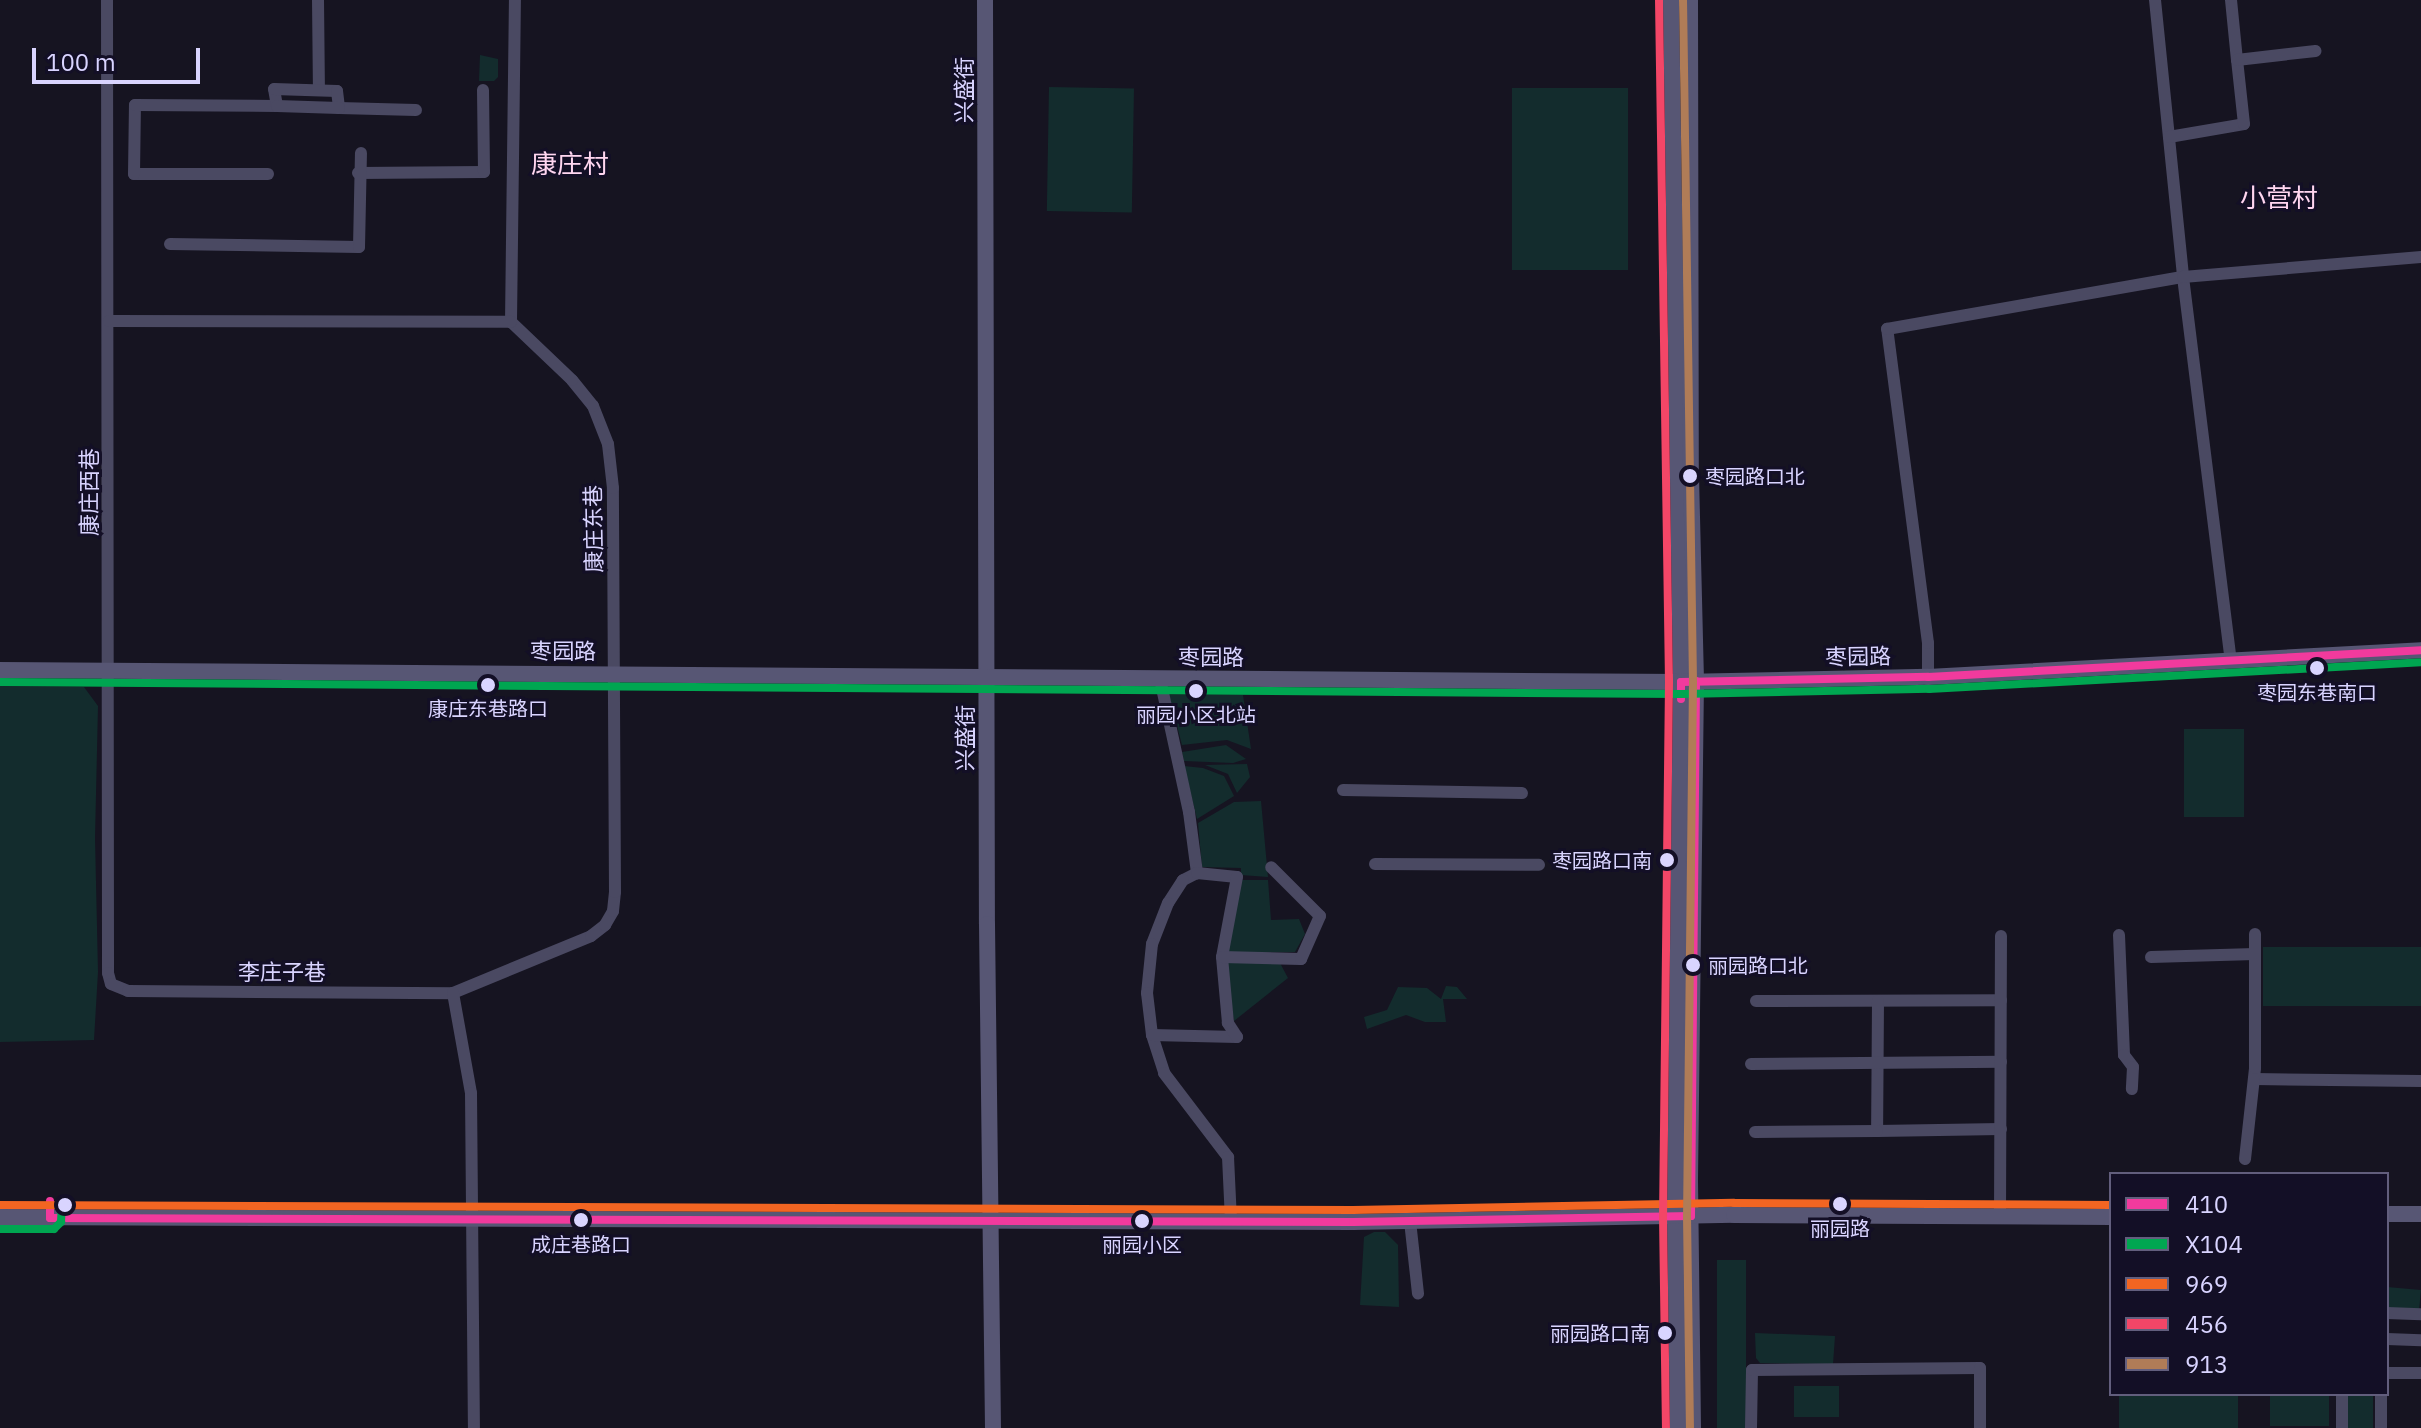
<!DOCTYPE html>
<meta charset="utf-8">
<style>
body{margin:0}
#map{position:relative;width:2421px;height:1428px;overflow:hidden;background:#161421;font-family:"IBM Plex Sans","Noto Sans SC",sans-serif}
div>[style]{position:absolute}
[style*='--x']{left:calc(var(--x)*1px);top:calc(var(--y)*1px);width:calc(var(--w)*1px);rotate:calc(var(--a)*1deg)}
.green>*{inset:0;background:#132c2d;transform-origin:0 0}
.street>*{height:12px;margin:-6px;padding:0 6px;transform-origin:6px;border-radius:6px;background:#4a4962}
.secondary>*{height:16px;margin:-8px;padding:0 8px;transform-origin:8px;border-radius:8px;background:#575674}
.bus-1>*{height:8px;margin:-4px;padding:0 4px;transform-origin:4px;border-radius:4px;background:#f13a9d}
.bus-2>*{height:8px;margin:-4px;padding:0 4px;transform-origin:4px;border-radius:4px;background:#00a651}
.bus-3>*{height:8px;margin:-4px;padding:0 4px;transform-origin:4px;border-radius:4px;background:#f26522}
.bus-4>*{height:8px;margin:-4px;padding:0 4px;transform-origin:4px;border-radius:4px;background:#f34667}
.bus-5>*{height:8px;margin:-4px;padding:0 4px;transform-origin:4px;border-radius:4px;background:#b07c57}
.dots>*{width:22px;height:22px;translate:-50% -50%;box-sizing:border-box;border:4px solid #130f26;border-radius:50%}
span{translate:-50% -50%;white-space:nowrap;text-align:center;line-height:1.15;-webkit-text-stroke:6px #130f26;paint-order:stroke}
.bus-label{font-size:20px;color:#d9d4ff}
.left{translate:0 -50%;text-align:left}
.right{translate:-100% -50%;text-align:right}
.street-label{font-size:22px;color:#d9d4ff}
.quarter-label{font-size:26px;color:#ffd6f0}
.legend{position:absolute;left:2109px;top:1172px;width:280px;height:224px;box-sizing:border-box;background:#130f26;border:2px solid #625e7d;margin:0;padding:10px 14px;list-style:none;font-size:24px;color:#d9d4ff}
.legend li{display:flex;align-items:center;gap:16px;height:40px}
.legend b{width:40px;border:2px solid #625e7d}
.scale{position:absolute;left:32px;top:48px;width:168px;height:36px;box-sizing:border-box;border:4px solid #d9d4ff;border-top:0;padding-left:10px;font-size:24px;line-height:28px;white-space:nowrap;color:#d9d4ff;-webkit-text-stroke:6px #130f26;paint-order:stroke}
</style>
<div id="map">
<div class="green">
<i style="clip-path:polygon(480px 55px,498px 59px,498px 77px,494px 81px,479px 81px)"></i>
<i style="left:1049px;top:87px;width:85px;height:124px;rotate:1deg"></i>
<i style="left:1628px;top:88px;width:182px;height:116px;rotate:90deg"></i>
<i style="clip-path:polygon(0 686px,84px 687px,98px 706px,95px 838px,98px 972px,94px 1040px,0 1042px)"></i>
<i style="clip-path:polygon(1169px 695px,1243px 695px,1251px 749px,1227px 740px,1182px 745px)"></i>
<i style="left:2244px;top:729px;width:88px;height:60px;rotate:90deg"></i>
<i style="clip-path:polygon(1226px 745px,1246px 759px,1233px 763px,1184px 761px,1182px 752px)"></i>
<i style="clip-path:polygon(1247px 764px,1250px 777px,1237px 793px,1228px 774px,1205px 765px)"></i>
<i style="clip-path:polygon(1184px 766px,1203px 768px,1224px 776px,1234px 796px,1197px 819px)"></i>
<i style="clip-path:polygon(1261px 801px,1268px 877px,1241px 875px,1241px 868px,1202px 867px,1198px 823px,1234px 802px)"></i>
<i style="clip-path:polygon(1240px 880px,1268px 880px,1271px 920px,1299px 919px,1305px 934px,1295px 952px,1226px 953px)"></i>
<i style="left:2421px;top:947px;width:59px;height:158px;rotate:90deg"></i>
<i style="clip-path:polygon(1225px 963px,1280px 963px,1288px 978px,1234px 1021px)"></i>
<i style="clip-path:polygon(1446px 986px,1457px 987px,1467px 999px,1443px 999px,1446px 1022px,1425px 1022px,1406px 1015px,1367px 1029px,1364px 1017px,1387px 1010px,1398px 987px,1427px 988px,1441px 999px)"></i>
<i style="clip-path:polygon(1374px 1232px,1385px 1232px,1398px 1245px,1399px 1307px,1360px 1305px,1364px 1237px)"></i>
<i style="left:1717px;top:1260px;width:29px;height:168px"></i>
<i style="left:2387px;top:1287px;width:34px;height:27px;rotate:5deg"></i>
<i style="clip-path:polygon(1755px 1333px,1835px 1336px,1833px 1364px,1760px 1363px,1756px 1358px)"></i>
<i style="left:1794px;top:1386px;width:45px;height:31px"></i>
<i style="left:2119px;top:1394px;width:119px;height:34px"></i>
<i style="left:2270px;top:1394px;width:59px;height:32px"></i>
<i style="left:2348px;top:1394px;width:25px;height:34px"></i>
</div>
<div class="street">
<i style="--x:107;--y:0;--w:973;--a:89.94"></i>
<i style="--x:108;--y:973;--w:11;--a:75"></i>
<i style="--x:111;--y:984;--w:18;--a:22"></i>
<i style="--x:128;--y:991;--w:325;--a:0.4"></i>
<i style="--x:453;--y:993;--w:149;--a:-22.4"></i>
<i style="--x:591;--y:936;--w:18;--a:-38"></i>
<i style="--x:605;--y:925;--w:16;--a:-60"></i>
<i style="--x:613;--y:911;--w:19;--a:-84"></i>
<i style="--x:615;--y:892;--w:404;--a:-90.3"></i>
<i style="--x:613;--y:488;--w:44;--a:-96.5"></i>
<i style="--x:608;--y:444;--w:41;--a:-111.5"></i>
<i style="--x:593;--y:406;--w:33;--a:-129"></i>
<i style="--x:572;--y:380;--w:84;--a:-136.4"></i>
<i style="--x:511;--y:322;--w:322;--a:-89.3"></i>
<i style="--x:318;--y:0;--w:90;--a:89.4"></i>
<i style="--x:2155;--y:0;--w:278;--a:84.2"></i>
<i style="--x:2183;--y:277;--w:388;--a:82.9"></i>
<i style="--x:2231;--y:0;--w:60;--a:84.3"></i>
<i style="--x:339;--y:108;--w:77;--a:1.5"></i>
<i style="--x:2169;--y:137;--w:76;--a:-9.8"></i>
<i style="--x:2244;--y:124;--w:64;--a:-96.2"></i>
<i style="--x:2237;--y:60;--w:79;--a:-6.6"></i>
<i style="--x:358;--y:173;--w:126;--a:-0.5"></i>
<i style="--x:484;--y:172;--w:82;--a:-90.7"></i>
<i style="--x:268;--y:174;--w:134;--a:180"></i>
<i style="--x:134;--y:174;--w:69;--a:-89.2"></i>
<i style="--x:135;--y:105;--w:142;--a:0.4"></i>
<i style="--x:277;--y:106;--w:17;--a:-100"></i>
<i style="--x:274;--y:89;--w:63;--a:1.8"></i>
<i style="--x:337;--y:91;--w:17;--a:83"></i>
<i style="--x:339;--y:108;--w:62;--a:-178.2"></i>
<i style="--x:170;--y:244;--w:189;--a:0.9"></i>
<i style="--x:359;--y:247;--w:94;--a:-88.8"></i>
<i style="--x:109;--y:321;--w:402;--a:0.1"></i>
<i style="--x:1928;--y:677;--w:34;--a:-90"></i>
<i style="--x:1928;--y:643;--w:317;--a:-97.4"></i>
<i style="--x:1887;--y:329;--w:301;--a:-10"></i>
<i style="--x:2183;--y:277;--w:239;--a:-4.8"></i>
<i style="--x:1160;--y:679;--w:136;--a:77.7"></i>
<i style="--x:1189;--y:812;--w:62;--a:82.5"></i>
<i style="--x:1197;--y:873;--w:16;--a:153"></i>
<i style="--x:1183;--y:880;--w:27;--a:123"></i>
<i style="--x:1168;--y:903;--w:44;--a:111.3"></i>
<i style="--x:1152;--y:944;--w:49;--a:95.8"></i>
<i style="--x:1147;--y:993;--w:42;--a:83.2"></i>
<i style="--x:1152;--y:1035;--w:40;--a:72"></i>
<i style="--x:1164;--y:1073;--w:106;--a:52.7"></i>
<i style="--x:1228;--y:1157;--w:64;--a:87.3"></i>
<i style="--x:1343;--y:790;--w:179;--a:1"></i>
<i style="--x:1375;--y:864;--w:164;--a:0.3"></i>
<i style="--x:1197;--y:873;--w:40;--a:5.7"></i>
<i style="--x:1237;--y:877;--w:81;--a:100.6"></i>
<i style="--x:2119;--y:935;--w:120;--a:87.6"></i>
<i style="--x:2124;--y:1055;--w:15;--a:53"></i>
<i style="--x:2133;--y:1067;--w:22;--a:93"></i>
<i style="--x:2151;--y:957;--w:104;--a:-1.7"></i>
<i style="--x:453;--y:993;--w:102;--a:79.8"></i>
<i style="--x:471;--y:1093;--w:335;--a:89.5"></i>
<i style="--x:1756;--y:1001;--w:245;--a:-0.2"></i>
<i style="--x:1878;--y:1001;--w:130;--a:90.4"></i>
<i style="--x:1877;--y:1131;--w:124;--a:-0.9"></i>
<i style="--x:1152;--y:1035;--w:85;--a:1.3"></i>
<i style="--x:1237;--y:1037;--w:17;--a:-123"></i>
<i style="--x:1228;--y:1023;--w:66;--a:-95.2"></i>
<i style="--x:1222;--y:957;--w:79;--a:1.5"></i>
<i style="--x:1301;--y:959;--w:47;--a:-66.2"></i>
<i style="--x:1320;--y:916;--w:69;--a:-135"></i>
<i style="--x:1751;--y:1064;--w:250;--a:-0.5"></i>
<i style="--x:2254;--y:1079;--w:167;--a:0.7"></i>
<i style="--x:1755;--y:1132;--w:122;--a:-0.5"></i>
<i style="--x:2245;--y:1159;--w:92;--a:-83.7"></i>
<i style="--x:2255;--y:1068;--w:134;--a:-90"></i>
<i style="--x:2000;--y:1217;--w:281;--a:-89.8"></i>
<i style="--x:1410;--y:1221;--w:73;--a:83.7"></i>
<i style="--x:2387;--y:1313;--w:34;--a:2"></i>
<i style="--x:2387;--y:1339;--w:34;--a:2"></i>
<i style="--x:2387;--y:1373;--w:34;--a:0"></i>
<i style="--x:2342;--y:1394;--w:34;--a:90"></i>
<i style="--x:1751;--y:1428;--w:58;--a:-89"></i>
<i style="--x:1752;--y:1370;--w:228;--a:-0.5"></i>
<i style="--x:1980;--y:1368;--w:60;--a:90"></i>
<i style="--x:2381;--y:1428;--w:34;--a:-90"></i>
</div>
<div class="secondary">
<i style="--x:985;--y:0;--w:924;--a:89.88"></i>
<i style="--x:987;--y:924;--w:504;--a:89.32"></i>
<i style="--x:1671;--y:0;--w:682;--a:89.16"></i>
<i style="--x:1681;--y:682;--w:534;--a:90.64"></i>
<i style="--x:1675;--y:1216;--w:212;--a:89.2"></i>
<i style="--x:1690;--y:0;--w:476;--a:89.9"></i>
<i style="--x:1691;--y:476;--w:205;--a:88.6"></i>
<i style="--x:1696;--y:681;--w:500;--a:90.69"></i>
<i style="--x:1690;--y:1181;--w:247;--a:89.3"></i>
<i style="--x:0;--y:670;--w:1681;--a:0.41"></i>
<i style="--x:1681;--y:682;--w:247;--a:-1.2"></i>
<i style="--x:1928;--y:677;--w:494;--a:-3.1"></i>
<i style="--x:2387;--y:1214;--w:34;--a:0"></i>
<i style="--x:0;--y:1217;--w:1353;--a:0.21"></i>
<i style="--x:1353;--y:1222;--w:381;--a:-1.1"></i>
<i style="--x:1734;--y:1215;--w:377;--a:0.3"></i>
</div>
<div class="bus-1">
<i style="--x:1681;--y:699;--w:17;--a:-90"></i>
<i style="--x:1681;--y:682;--w:247;--a:-1.2"></i>
<i style="--x:1928;--y:677;--w:494;--a:-3.1"></i>
<i style="--x:50;--y:1201;--w:17;--a:90"></i>
<i style="--x:50;--y:1218;--w:1303;--a:0.18"></i>
<i style="--x:1353;--y:1222;--w:338;--a:-1"></i>
<i style="--x:1691;--y:1216;--w:535;--a:-89.46"></i>
</div>
<div class="bus-2">
<i style="--x:0;--y:682;--w:1681;--a:0.41"></i>
<i style="--x:1681;--y:694;--w:248;--a:-1.2"></i>
<i style="--x:1929;--y:689;--w:493;--a:-3.1"></i>
<i style="--x:0;--y:1229;--w:54;--a:0"></i>
<i style="--x:54;--y:1229;--w:10;--a:-45"></i>
<i style="--x:61;--y:1222;--w:21;--a:-87"></i>
</div>
<div class="bus-3">
<i style="--x:0;--y:1205;--w:1353;--a:0.21"></i>
<i style="--x:1353;--y:1210;--w:381;--a:-1.1"></i>
<i style="--x:1734;--y:1203;--w:377;--a:0.3"></i>
</div>
<div class="bus-4">
<i style="--x:1659;--y:0;--w:682;--a:89.16"></i>
<i style="--x:1669;--y:682;--w:534;--a:90.64"></i>
<i style="--x:1663;--y:1216;--w:212;--a:89.2"></i>
</div>
<div class="bus-5">
<i style="--x:1683;--y:0;--w:682;--a:89.16"></i>
<i style="--x:1693;--y:682;--w:534;--a:90.64"></i>
<i style="--x:1687;--y:1216;--w:212;--a:89.2"></i>
</div>
<div class="dots">
<i style="left:1690px;top:476px;background:#d9d4ff"></i>
<i style="left:2317px;top:668px;background:#d9d4ff"></i>
<i style="left:488px;top:685px;background:#d9d4ff"></i>
<i style="left:1196px;top:691px;background:#d9d4ff"></i>
<i style="left:1667px;top:860px;background:#d9d4ff"></i>
<i style="left:1693px;top:965px;background:#d9d4ff"></i>
<i style="left:1840px;top:1204px;background:#d9d4ff"></i>
<i style="left:65px;top:1205px;background:#d9d4ff"></i>
<i style="left:581px;top:1220px;background:#d9d4ff"></i>
<i style="left:1142px;top:1221px;background:#d9d4ff"></i>
<i style="left:1665px;top:1333px;background:#d9d4ff"></i>
</div>
<div class="bus-label">
<span class="left" style="left:1705px;top:476px">枣园路口北</span>
<span style="left:2317px;top:692px">枣园东巷南口</span>
<span style="left:488px;top:708px">康庄东巷路口</span>
<span style="left:1196px;top:714px">丽园小区北站</span>
<span class="right" style="left:1652px;top:860px">枣园路口南</span>
<span class="left" style="left:1708px;top:965px">丽园路口北</span>
<span style="left:1840px;top:1228px">丽园路</span>
<span style="left:581px;top:1244px">成庄巷路口</span>
<span style="left:1142px;top:1244px">丽园小区</span>
<span class="right" style="left:1650px;top:1333px">丽园路口南</span>
</div>
<div class="street-label">
<span style="left:964px;top:90px;rotate:-90deg">兴盛街</span>
<span style="left:89px;top:492px;rotate:-90deg">康庄西巷</span>
<span style="left:593px;top:529px;rotate:-91deg">康庄东巷</span>
<span style="left:563px;top:651px">枣园路</span>
<span style="left:1858px;top:656px;rotate:-1deg">枣园路</span>
<span style="left:1211px;top:657px">枣园路</span>
<span style="left:965px;top:738px;rotate:-90deg">兴盛街</span>
<span style="left:282px;top:972px">李庄子巷</span>
</div>
<div class="quarter-label">
<span style="left:570px;top:164px">康庄村</span>
<span style="left:2279px;top:198px">小营村</span>
</div>
<ul class="legend">
<li><b style="height:10px;background:#f13a9d"></b>410</li>
<li><b style="height:10px;background:#00a651"></b>X104</li>
<li><b style="height:10px;background:#f26522"></b>969</li>
<li><b style="height:10px;background:#f34667"></b>456</li>
<li><b style="height:10px;background:#b07c57"></b>913</li>
</ul>
<div class="scale">100 m</div>
</div>
